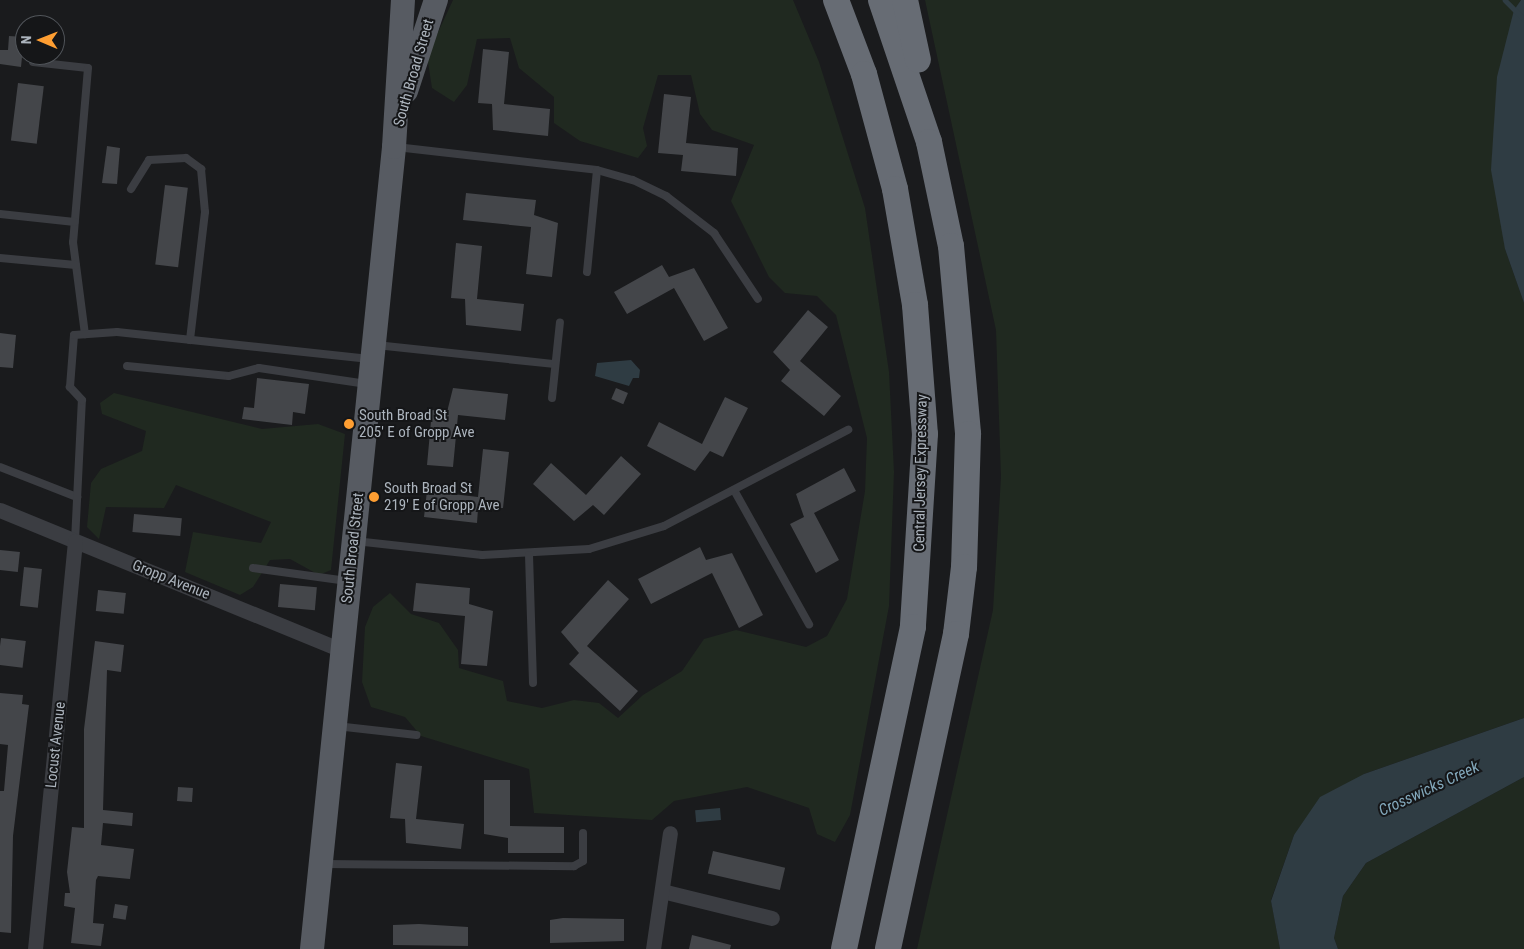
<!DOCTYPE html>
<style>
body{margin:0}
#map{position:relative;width:1524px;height:949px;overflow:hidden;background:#1a1b1d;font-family:"Roboto Condensed",sans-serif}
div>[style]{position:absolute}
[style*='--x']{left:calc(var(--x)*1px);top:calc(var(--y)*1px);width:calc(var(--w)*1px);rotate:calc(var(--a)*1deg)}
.green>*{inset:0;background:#202920}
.water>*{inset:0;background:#2f3c43;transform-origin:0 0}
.stream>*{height:4.5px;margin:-2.25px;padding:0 2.25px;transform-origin:2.25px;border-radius:2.25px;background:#2f3c43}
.building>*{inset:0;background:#44464a;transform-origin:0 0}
.service>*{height:8px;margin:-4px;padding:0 4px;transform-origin:4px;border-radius:4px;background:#3b3d42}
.minor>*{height:15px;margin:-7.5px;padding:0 7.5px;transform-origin:7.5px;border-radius:7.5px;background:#3b3d42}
.primary>*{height:24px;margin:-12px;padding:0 12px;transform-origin:12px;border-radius:12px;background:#575b62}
.motorway>*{height:26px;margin:-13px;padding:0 13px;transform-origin:13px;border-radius:13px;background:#676c74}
.dots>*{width:14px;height:14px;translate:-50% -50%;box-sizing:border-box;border:2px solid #151618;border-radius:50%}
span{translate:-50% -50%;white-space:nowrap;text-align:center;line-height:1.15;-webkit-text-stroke:4px #151618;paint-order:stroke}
.street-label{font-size:15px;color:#acb4bd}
.poi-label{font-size:15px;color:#acb4bd}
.left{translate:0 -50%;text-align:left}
.water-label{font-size:16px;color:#82a7ba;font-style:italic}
.north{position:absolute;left:15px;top:15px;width:50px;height:50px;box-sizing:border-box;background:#151618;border:1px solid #51555a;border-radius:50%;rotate:271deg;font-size:14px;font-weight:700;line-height:20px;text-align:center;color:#acb4bd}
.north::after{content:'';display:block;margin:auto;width:18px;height:22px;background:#fe9e32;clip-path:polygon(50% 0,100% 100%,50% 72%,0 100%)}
</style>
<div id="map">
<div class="green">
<i style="clip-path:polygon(453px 0,793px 0,819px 62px,865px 208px,889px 372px,894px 472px,889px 606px,850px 815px,835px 842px,817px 834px,809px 808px,747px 787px,674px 801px,652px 820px,534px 813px,529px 769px,421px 736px,405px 717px,371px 707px,362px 682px,365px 627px,373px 607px,390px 593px,411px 614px,439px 623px,458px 650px,459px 668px,503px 681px,507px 701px,542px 708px,574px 700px,599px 703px,618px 718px,643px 695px,682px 671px,704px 639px,736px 630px,806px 647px,827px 636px,847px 599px,865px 491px,867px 438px,836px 315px,817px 296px,785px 293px,769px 277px,731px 201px,754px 145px,712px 130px,700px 114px,691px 75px,658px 75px,643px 128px,647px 146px,638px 158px,580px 141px,554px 123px,554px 97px,519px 68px,510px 38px,477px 39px,467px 85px,454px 102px,432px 88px,427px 56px)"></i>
<i style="clip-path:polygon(925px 0,1521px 0,1514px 10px,1505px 249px,1524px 303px,1524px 718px,1364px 774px,1294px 835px,1271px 900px,1280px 949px,917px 949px,993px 610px,1001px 477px,996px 330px)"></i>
<i style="clip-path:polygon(114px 393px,262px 429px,318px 424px,345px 434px,331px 570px,319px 575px,290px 559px,270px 560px,253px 587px,240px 595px,185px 572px,193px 532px,261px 543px,271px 522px,176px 485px,164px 508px,106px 507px,99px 539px,87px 527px,91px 483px,101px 469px,142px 451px,146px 431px,102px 414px,100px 403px)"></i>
<i style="clip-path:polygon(1524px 777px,1524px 949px,1338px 949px,1334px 938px,1343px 896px,1366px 863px)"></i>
</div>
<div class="water">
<i style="clip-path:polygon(1521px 0,1524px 0,1524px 303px,1505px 249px,1491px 170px,1497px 77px,1514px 10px)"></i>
<i style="clip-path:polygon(631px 360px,640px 370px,639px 378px,633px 378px,629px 386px,595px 376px,597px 363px)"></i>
<i style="clip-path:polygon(1524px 718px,1524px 777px,1366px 863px,1343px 896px,1334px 938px,1338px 949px,1280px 949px,1271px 901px,1294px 835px,1320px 797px,1364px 774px)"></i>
<i style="left:720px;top:808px;width:12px;height:25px;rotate:85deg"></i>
</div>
<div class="stream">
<i style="--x:1505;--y:0;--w:27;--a:45"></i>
</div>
<div class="building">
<i style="clip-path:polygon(9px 36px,24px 37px,21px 67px,0 64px,0 50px,8px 50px)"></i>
<i style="clip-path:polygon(483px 49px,509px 52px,504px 104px,550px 109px,548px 136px,493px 130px,492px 104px,478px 103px)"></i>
<i style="left:18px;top:83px;width:26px;height:58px;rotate:7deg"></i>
<i style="clip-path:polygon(664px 94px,691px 97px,686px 143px,738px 148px,736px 176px,681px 171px,683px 155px,658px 153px)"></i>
<i style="clip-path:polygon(107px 146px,120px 148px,117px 184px,102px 183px)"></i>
<i style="left:165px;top:185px;width:23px;height:80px;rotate:7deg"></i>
<i style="clip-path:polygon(466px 193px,536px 200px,534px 215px,558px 223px,552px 277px,526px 274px,531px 227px,463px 220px)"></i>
<i style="clip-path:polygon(456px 243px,482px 246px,477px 299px,524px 304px,521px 331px,466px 325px,465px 299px,451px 298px)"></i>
<i style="clip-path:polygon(662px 265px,669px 277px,694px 268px,728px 328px,704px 341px,674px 288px,627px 314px,614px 292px)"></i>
<i style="clip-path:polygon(808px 310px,828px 327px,800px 361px,841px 396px,824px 416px,781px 381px,790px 370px,773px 352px)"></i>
<i style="clip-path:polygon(0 333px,16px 335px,13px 368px,0 367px)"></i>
<i style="clip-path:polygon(257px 378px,309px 384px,305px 414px,293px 412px,292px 425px,242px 419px,244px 407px,254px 408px)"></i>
<i style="clip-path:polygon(453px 388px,508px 394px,505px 420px,458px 415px,453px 467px,427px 465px,432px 410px,447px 412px)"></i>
<i style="left:616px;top:388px;width:13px;height:12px;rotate:23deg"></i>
<i style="clip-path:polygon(725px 397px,748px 408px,723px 457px,710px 451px,695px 471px,647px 446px,659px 422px,702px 444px)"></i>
<i style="clip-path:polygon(483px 449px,509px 452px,503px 508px,478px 509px,477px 523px,424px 517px,427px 491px,478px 497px)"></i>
<i style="clip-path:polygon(621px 456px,641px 474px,604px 515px,593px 505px,574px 521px,533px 484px,551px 463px,586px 495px)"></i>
<i style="clip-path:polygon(844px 468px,856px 491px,814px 513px,839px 560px,816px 573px,790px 524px,804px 517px,796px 494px)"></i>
<i style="left:134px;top:514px;width:48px;height:18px;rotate:5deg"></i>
<i style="clip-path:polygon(700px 547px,706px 560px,732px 553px,763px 615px,739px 628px,712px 573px,651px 604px,638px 579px)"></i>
<i style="left:0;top:550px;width:20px;height:20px;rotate:6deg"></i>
<i style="left:24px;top:567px;width:18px;height:39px;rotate:6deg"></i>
<i style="clip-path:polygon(608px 580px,629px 599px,587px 646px,638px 691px,620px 711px,569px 664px,579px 653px,561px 632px)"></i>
<i style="clip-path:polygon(416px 583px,470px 588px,469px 604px,493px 611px,487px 666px,461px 664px,465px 616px,413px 611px)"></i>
<i style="left:280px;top:584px;width:37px;height:23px;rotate:5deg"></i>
<i style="left:98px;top:590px;width:28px;height:21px;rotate:6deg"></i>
<i style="left:1px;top:638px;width:25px;height:27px;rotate:7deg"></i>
<i style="clip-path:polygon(95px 641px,124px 645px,121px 672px,107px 670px,103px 810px,133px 813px,132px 826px,103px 823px,101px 845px,134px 849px,130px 879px,98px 876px,96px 880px,93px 923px,104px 924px,101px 946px,71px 943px,75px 908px,64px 906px,65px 893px,70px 893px,67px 872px,72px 827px,84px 828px,84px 729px)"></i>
<i style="clip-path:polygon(0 693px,23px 695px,22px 704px,29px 705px,13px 836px,11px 933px,0 932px,0 791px,4px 791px,8px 745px,0 744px)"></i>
<i style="clip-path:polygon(396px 763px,422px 766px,416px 819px,464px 824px,461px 849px,406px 843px,405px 819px,390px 818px)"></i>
<i style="clip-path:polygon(484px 780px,510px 780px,510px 826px,564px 827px,564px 853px,508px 853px,508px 838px,484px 834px)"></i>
<i style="left:178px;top:787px;width:15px;height:14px;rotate:4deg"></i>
<i style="left:713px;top:851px;width:74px;height:23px;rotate:13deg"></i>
<i style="left:115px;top:904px;width:13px;height:14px;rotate:9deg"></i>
<i style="clip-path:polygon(563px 918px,624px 919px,624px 941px,550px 943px,550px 920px)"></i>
<i style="clip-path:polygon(419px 924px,468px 927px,468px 946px,393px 945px,393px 925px)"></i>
<i style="clip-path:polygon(692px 935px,731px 945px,730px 949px,689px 949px)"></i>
</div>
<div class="service">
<i style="--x:33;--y:62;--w:55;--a:6.2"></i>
<i style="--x:88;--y:68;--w:175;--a:94.9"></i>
<i style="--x:73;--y:242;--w:93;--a:82.6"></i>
<i style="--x:396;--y:147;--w:202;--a:6.5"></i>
<i style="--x:597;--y:170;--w:37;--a:16"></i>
<i style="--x:633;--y:180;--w:37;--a:26"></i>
<i style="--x:666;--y:196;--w:61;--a:37.6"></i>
<i style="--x:714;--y:233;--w:79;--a:56.3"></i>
<i style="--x:131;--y:189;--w:34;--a:-58"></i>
<i style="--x:149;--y:160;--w:37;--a:-3"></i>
<i style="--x:186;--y:158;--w:19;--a:36"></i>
<i style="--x:201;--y:169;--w:43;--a:84.7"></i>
<i style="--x:205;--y:212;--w:129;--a:96.7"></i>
<i style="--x:0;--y:214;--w:75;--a:6.1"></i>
<i style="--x:0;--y:258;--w:76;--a:5.3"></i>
<i style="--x:587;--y:272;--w:102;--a:-84.4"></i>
<i style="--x:376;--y:345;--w:180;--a:6.1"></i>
<i style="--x:127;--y:366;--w:102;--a:5.6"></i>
<i style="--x:229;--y:376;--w:31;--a:-15"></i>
<i style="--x:259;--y:368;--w:109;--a:8.4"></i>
<i style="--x:552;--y:398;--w:76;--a:-84"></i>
<i style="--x:0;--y:467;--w:83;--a:21.3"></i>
<i style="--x:734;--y:490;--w:154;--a:60.8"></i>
<i style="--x:75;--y:541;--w:141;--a:-87.2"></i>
<i style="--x:82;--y:400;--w:18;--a:-133"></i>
<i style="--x:70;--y:387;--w:52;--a:-85.6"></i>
<i style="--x:74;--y:335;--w:43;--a:-4"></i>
<i style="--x:117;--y:332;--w:254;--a:6.1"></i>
<i style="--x:355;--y:541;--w:128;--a:6.3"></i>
<i style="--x:482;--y:555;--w:107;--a:-3.2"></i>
<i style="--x:589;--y:549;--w:78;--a:-17"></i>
<i style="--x:664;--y:526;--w:208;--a:-27.6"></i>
<i style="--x:529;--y:555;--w:128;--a:88.2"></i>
<i style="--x:253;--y:568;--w:95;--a:7.9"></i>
<i style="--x:336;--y:726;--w:81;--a:6.4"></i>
<i style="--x:323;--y:864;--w:251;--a:0.5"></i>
<i style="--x:574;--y:866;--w:10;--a:-29"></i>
<i style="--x:583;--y:861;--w:28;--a:-90"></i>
</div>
<div class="minor">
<i style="--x:0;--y:510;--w:370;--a:22.3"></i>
<i style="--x:662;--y:891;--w:113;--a:13.8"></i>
<i style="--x:35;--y:949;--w:410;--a:-84.4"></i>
<i style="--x:653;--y:949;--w:117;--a:-81.7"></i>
</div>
<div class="primary">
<i style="--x:406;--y:91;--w:96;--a:-71.8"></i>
<i style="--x:312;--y:949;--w:806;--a:-84.16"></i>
<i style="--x:394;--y:147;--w:147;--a:-86.5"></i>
</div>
<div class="motorway">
<i style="--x:836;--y:0;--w:79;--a:69.3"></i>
<i style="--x:864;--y:74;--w:119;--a:74.9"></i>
<i style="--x:895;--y:189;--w:118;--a:80.2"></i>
<i style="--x:915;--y:305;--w:129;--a:85.6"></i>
<i style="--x:925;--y:434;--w:193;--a:93.6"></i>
<i style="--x:913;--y:627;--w:329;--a:102.1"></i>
<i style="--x:881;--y:0;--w:150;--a:71.3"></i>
<i style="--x:929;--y:142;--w:106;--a:78.1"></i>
<i style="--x:951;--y:246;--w:189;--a:84.8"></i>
<i style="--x:968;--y:434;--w:133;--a:91.7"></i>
<i style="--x:964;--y:567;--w:67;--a:96.8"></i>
<i style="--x:956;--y:634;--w:322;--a:102.2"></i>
<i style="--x:905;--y:0;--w:61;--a:77.8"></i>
</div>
<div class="dots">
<i style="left:349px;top:424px;background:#fe9e32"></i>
<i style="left:374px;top:497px;background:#fe9e32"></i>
</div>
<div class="street-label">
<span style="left:414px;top:73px;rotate:-74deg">South Broad Street</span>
<span style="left:921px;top:473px;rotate:-89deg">Central Jersey Expressway</span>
<span style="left:353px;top:548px;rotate:-84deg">South Broad Street</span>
<span style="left:171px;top:580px;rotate:22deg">Gropp Avenue</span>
<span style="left:56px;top:745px;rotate:-84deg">Locust Avenue</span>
</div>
<div class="poi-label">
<span class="left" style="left:359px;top:424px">South Broad St<br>205' E of Gropp Ave</span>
<span class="left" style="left:384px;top:497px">South Broad St<br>219' E of Gropp Ave</span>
</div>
<div class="water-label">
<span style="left:1429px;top:789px;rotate:-25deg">Crosswicks Creek</span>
</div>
<div class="north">N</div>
</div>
